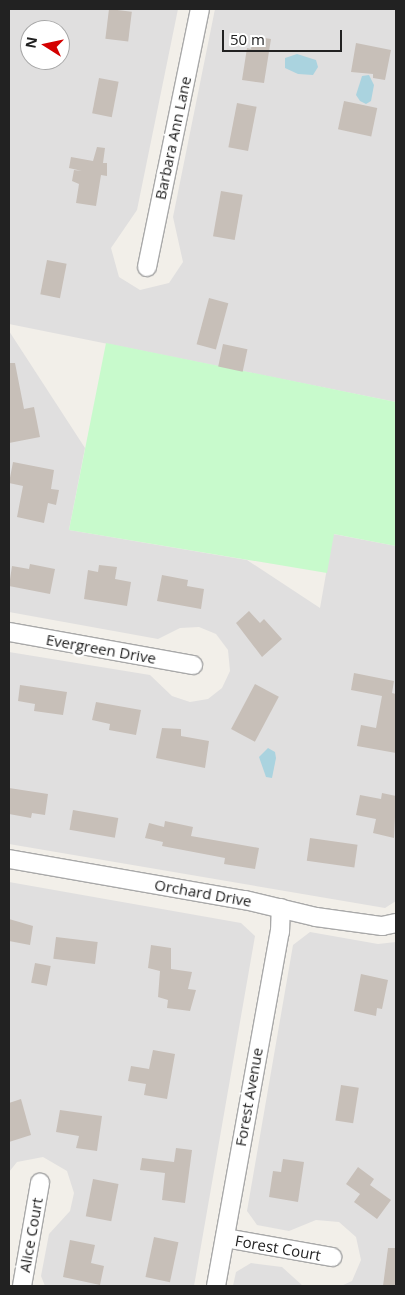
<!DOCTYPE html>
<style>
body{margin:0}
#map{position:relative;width:405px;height:1295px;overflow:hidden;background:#f2efe9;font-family:"Open Sans",sans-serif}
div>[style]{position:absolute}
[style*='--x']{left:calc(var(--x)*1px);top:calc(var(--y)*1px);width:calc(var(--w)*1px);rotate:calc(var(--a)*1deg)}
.residential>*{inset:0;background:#e0dfdf}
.park>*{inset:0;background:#c8facc}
.water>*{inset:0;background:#aad3df}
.building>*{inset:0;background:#c7bfb8;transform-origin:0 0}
.roads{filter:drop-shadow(1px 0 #a9a9a9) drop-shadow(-1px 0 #a9a9a9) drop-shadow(0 1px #a9a9a9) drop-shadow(0 -1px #a9a9a9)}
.minor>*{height:18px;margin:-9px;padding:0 9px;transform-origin:9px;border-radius:9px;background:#fff}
span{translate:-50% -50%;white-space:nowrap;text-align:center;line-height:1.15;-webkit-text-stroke:5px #fff;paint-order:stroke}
.street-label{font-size:15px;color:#222}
.frame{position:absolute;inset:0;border:10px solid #222;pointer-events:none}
.north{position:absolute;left:20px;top:20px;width:50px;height:50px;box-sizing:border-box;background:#fff;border:1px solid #a7a7a7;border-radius:50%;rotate:280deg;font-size:14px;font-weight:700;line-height:20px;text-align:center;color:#222}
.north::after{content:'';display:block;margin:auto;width:18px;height:22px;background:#d40000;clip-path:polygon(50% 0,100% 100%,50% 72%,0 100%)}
.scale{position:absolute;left:222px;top:30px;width:120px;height:22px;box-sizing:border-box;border:2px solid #222;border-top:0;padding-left:6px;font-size:15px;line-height:18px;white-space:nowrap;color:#222;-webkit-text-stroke:4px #fff;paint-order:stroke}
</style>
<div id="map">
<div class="residential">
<i style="clip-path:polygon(evenodd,9px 9px,178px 9px,137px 210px,111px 248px,119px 277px,140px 290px,169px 283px,183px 262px,173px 217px,215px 9px,396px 9px,396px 402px,9px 324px,9px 9px,30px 30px,60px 30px,60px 60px,30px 60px,30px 30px)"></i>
<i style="clip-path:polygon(9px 331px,85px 448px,69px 530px,247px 560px,320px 608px,333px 534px,396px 546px,396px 901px,385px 908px,9px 844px,9px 652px,150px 675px,172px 696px,190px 702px,208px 699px,222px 688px,230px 671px,228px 650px,216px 634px,199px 627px,180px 628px,158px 639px,9px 612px)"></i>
<i style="clip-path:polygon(9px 882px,241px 923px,255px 936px,194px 1286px,45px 1286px,41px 1276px,49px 1234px,70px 1211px,74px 1193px,67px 1171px,43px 1157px,17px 1162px,9px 1172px)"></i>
<i style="clip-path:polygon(310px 932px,378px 944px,396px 942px,396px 1286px,341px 1286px,352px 1281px,361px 1260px,356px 1237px,339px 1222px,316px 1220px,289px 1231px,257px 1225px,247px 1211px,293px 945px)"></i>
<i style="clip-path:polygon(251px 1263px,282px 1267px,303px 1286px,233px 1286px,236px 1272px)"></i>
</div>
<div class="park">
<i style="clip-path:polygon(106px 343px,396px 402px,396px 546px,334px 534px,327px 573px,69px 530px)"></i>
</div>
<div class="water">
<i style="clip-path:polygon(297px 54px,316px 60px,318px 67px,313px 75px,298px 74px,285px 68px,285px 58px)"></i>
<i style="clip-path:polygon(369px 75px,374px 85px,371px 101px,366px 104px,360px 101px,356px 95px,362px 76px)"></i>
<i style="clip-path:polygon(268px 748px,275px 752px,276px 758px,272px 778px,266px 777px,259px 757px)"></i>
</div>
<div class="building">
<i style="left:109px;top:9px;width:23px;height:30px;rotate:7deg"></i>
<i style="clip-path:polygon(253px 36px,271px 39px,264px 83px,242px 80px,247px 48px,251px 49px)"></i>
<i style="clip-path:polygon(356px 43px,391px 50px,385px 80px,373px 78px,373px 74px,351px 72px)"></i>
<i style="left:99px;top:78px;width:20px;height:36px;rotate:11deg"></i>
<i style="left:344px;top:101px;width:34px;height:29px;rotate:12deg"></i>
<i style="left:237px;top:103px;width:20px;height:45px;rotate:11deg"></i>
<i style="clip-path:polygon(97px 147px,105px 148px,103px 163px,107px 163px,107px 176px,101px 175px,96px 206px,76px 203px,79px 184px,72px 181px,74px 170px,82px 171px,69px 168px,71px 157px,93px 161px)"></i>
<i style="left:221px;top:191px;width:22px;height:46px;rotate:10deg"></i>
<i style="left:47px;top:260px;width:20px;height:35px;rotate:11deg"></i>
<i style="left:209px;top:298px;width:20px;height:48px;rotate:15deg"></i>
<i style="left:223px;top:344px;width:25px;height:23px;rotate:12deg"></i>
<i style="clip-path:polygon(9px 363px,15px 363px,24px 409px,34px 407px,40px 437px,9px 443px)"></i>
<i style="clip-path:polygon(13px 462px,54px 470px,51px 489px,59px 490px,56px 505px,48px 503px,44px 523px,17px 517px,23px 486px,9px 483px)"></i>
<i style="clip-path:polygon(30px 564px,55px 569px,50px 594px,9px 586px,12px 566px,29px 569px)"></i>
<i style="clip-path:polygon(99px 565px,117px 567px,115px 579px,131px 582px,127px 606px,84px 599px,88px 570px,98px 572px)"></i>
<i style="clip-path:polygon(162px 575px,188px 580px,187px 586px,204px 589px,201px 609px,157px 601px)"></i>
<i style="clip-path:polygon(249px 611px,260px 623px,264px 619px,282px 639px,262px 657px,236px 623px)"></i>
<i style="clip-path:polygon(354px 673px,394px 681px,392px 693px,396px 694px,396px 753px,357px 746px,361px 725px,376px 728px,382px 696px,351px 690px)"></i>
<i style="left:255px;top:684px;width:27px;height:51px;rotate:28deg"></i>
<i style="clip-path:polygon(20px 685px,67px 692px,63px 715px,34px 711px,35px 704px,18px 701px)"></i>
<i style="clip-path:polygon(96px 702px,141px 710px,136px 735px,109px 730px,110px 724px,92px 720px)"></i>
<i style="clip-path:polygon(162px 728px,181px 729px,181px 736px,209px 741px,205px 768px,156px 758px)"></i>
<i style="clip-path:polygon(9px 788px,48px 794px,45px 815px,32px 813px,31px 818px,9px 814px)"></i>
<i style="clip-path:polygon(382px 793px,396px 796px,394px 838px,373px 833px,376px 819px,356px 815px,360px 795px,381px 799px)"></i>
<i style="left:73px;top:810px;width:46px;height:20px;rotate:10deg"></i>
<i style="clip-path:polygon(165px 821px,193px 827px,191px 836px,259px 848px,255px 869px,224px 864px,225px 858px,162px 846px,163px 842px,145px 838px,149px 823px,164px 827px)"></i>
<i style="left:310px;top:838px;width:48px;height:23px;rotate:8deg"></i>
<i style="clip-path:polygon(9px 919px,33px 926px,30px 945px,9px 941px)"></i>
<i style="left:56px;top:937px;width:42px;height:22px;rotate:7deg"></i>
<i style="clip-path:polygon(151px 945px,171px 948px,171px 969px,192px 972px,188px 989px,196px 990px,190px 1011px,167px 1008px,168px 1000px,158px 997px,160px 971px,148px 968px)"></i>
<i style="left:35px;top:963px;width:16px;height:20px;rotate:11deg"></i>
<i style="clip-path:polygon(361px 974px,388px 980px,382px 1009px,377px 1008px,376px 1016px,354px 1011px)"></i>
<i style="clip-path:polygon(153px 1050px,175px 1054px,167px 1099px,144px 1095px,146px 1084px,128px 1081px,131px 1066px,149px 1069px)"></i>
<i style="left:341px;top:1085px;width:18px;height:36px;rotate:9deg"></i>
<i style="clip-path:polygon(21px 1099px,31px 1135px,9px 1142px,9px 1103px)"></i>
<i style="clip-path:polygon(60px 1110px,102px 1116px,97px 1151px,76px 1148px,79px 1136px,56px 1132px)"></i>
<i style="clip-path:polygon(176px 1148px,192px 1150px,185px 1203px,162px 1200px,165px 1173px,140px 1170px,142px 1158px,174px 1162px)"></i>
<i style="clip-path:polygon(283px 1159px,304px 1162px,298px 1202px,269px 1197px,273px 1171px,281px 1172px)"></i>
<i style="clip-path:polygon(358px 1167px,374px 1179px,370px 1185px,391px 1200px,377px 1219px,354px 1202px,360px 1194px,346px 1184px)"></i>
<i style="left:93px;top:1179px;width:26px;height:38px;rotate:11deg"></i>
<i style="left:154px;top:1237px;width:25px;height:41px;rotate:12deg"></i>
<i style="clip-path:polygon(70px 1240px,95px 1245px,91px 1263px,104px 1266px,100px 1285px,63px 1277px)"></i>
<i style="clip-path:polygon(388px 1248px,396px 1248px,396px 1286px,383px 1286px)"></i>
</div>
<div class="roads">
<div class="minor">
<i style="--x:147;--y:267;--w:263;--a:-78.4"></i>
<i style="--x:9;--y:632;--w:187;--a:10.2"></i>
<i style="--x:9;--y:859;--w:240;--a:9.9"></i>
<i style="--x:245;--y:900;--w:73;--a:13.5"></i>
<i style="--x:316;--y:917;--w:67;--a:7.8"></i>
<i style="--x:382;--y:926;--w:14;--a:-12"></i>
<i style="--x:225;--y:1238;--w:109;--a:10.1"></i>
<i style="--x:22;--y:1286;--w:105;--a:-80.1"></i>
<i style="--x:216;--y:1286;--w:360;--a:-79.8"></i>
<i style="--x:280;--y:932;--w:24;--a:-88"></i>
</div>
</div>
<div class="street-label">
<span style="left:173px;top:138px;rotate:-78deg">Barbara Ann Lane</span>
<span style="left:101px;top:649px;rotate:10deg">Evergreen Drive</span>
<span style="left:203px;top:893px;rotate:10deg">Orchard Drive</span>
<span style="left:249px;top:1097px;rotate:-80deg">Forest Avenue</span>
<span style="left:31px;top:1235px;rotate:-80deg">Alice Court</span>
<span style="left:278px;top:1248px;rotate:10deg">Forest Court</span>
</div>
<div class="frame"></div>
<div class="north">N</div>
<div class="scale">50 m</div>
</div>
